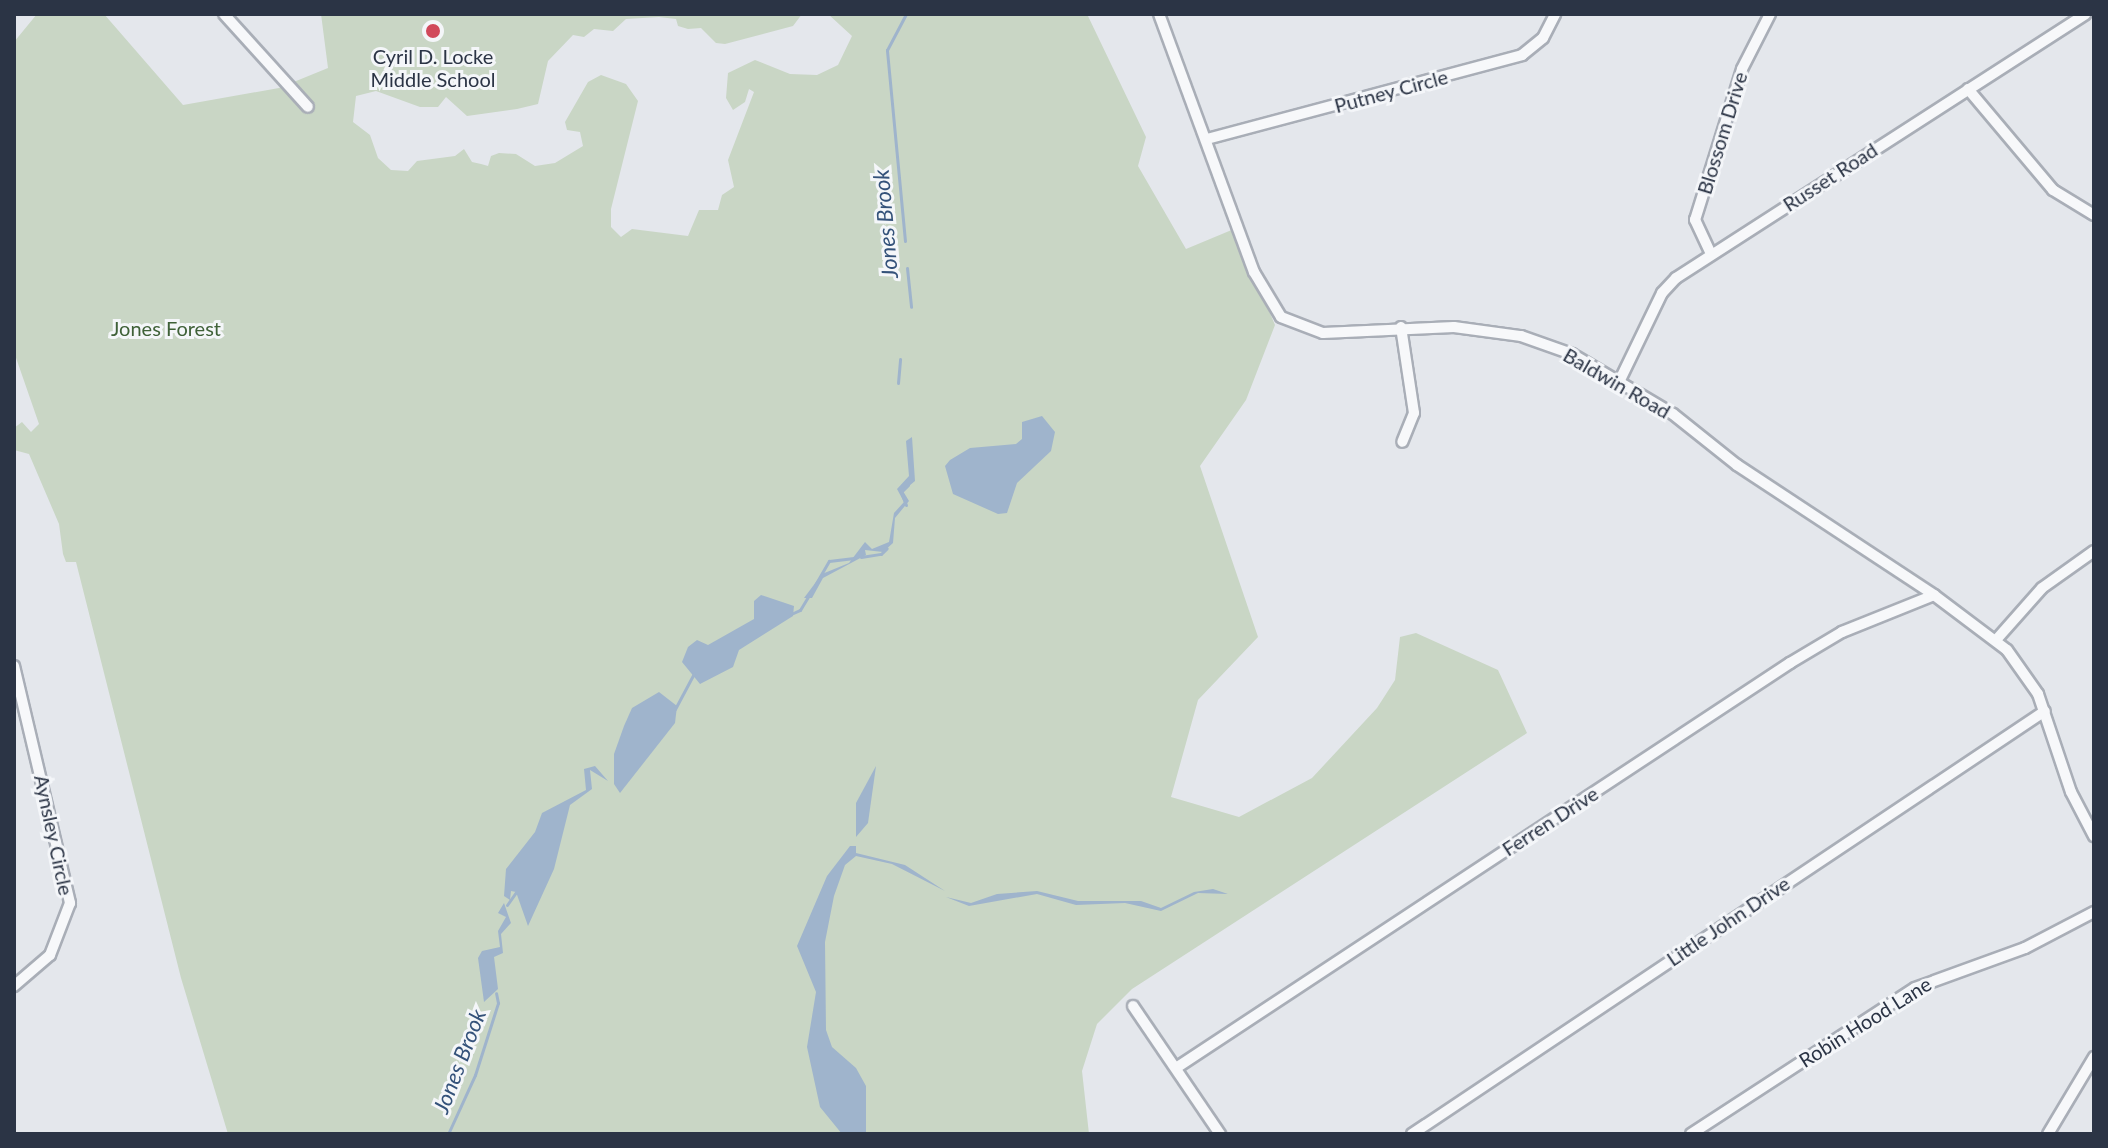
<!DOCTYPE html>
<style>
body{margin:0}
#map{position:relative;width:2108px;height:1148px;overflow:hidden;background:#e4e7ec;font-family:Lato,sans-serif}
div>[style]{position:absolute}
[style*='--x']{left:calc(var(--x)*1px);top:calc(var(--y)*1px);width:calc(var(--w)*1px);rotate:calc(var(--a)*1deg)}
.green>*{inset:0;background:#c9d6c5}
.water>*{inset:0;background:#9fb4cc}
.stream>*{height:3px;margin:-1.5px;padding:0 1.5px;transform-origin:1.5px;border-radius:1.5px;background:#9fb4cc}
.roads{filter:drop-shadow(2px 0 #a9aeb7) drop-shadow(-2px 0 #a9aeb7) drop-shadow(0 2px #a9aeb7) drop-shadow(0 -2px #a9aeb7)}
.minor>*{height:10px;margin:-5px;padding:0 5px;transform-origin:5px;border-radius:5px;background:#f7f8fa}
.dots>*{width:22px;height:22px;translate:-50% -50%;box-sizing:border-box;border:4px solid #f4f6f9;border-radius:50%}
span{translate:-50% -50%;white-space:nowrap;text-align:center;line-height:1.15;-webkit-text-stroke:6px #f4f6f9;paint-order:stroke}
.poi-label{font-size:20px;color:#2b3445}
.street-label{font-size:20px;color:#2b3445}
.park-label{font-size:20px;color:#3f6138}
.water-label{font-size:22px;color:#34527a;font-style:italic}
.frame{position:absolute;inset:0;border:16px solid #2b3445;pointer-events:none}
</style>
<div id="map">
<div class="green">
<i style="clip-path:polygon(37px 14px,104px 14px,183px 105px,279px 88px,328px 68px,321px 14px,802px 14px,793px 26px,725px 44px,716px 43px,701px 28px,688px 29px,678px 26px,676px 19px,659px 17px,626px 19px,613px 31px,594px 29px,584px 37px,573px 35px,548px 61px,538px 104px,517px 109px,467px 116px,446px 97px,438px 107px,420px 107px,376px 91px,356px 96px,353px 122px,370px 135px,378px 158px,391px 170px,408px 171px,417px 161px,455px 156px,464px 149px,472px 162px,481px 164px,488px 166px,491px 156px,499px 153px,516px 154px,535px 166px,555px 163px,583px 146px,580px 132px,567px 130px,565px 122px,588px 82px,601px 75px,626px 84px,638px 101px,611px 209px,611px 227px,621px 237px,632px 229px,688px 236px,699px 210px,718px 210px,722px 195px,734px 187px,728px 160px,754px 92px,749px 89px,745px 102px,733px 110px,726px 98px,728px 73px,755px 60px,790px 74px,817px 75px,838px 65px,852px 36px,828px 14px,1087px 14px,1146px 137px,1138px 166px,1186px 249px,1234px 229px,1275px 325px,1246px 400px,1200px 466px,1258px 637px,1198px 700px,1171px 797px,1239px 817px,1312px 778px,1377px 708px,1395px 680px,1400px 637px,1416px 633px,1498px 670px,1527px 733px,1132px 989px,1097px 1024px,1082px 1071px,1089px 1134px,228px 1134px,181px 978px,76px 562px,66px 562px,63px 554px,59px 524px,29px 454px,14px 450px,14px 428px,22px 422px,31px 432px,39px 424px,14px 352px,14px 42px)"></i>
</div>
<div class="water">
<i style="clip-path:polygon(1042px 416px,1055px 432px,1051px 451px,1017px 483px,1007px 513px,998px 514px,953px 494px,945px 466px,950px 460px,970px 448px,1016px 444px,1022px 439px,1022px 422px)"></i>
<i style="clip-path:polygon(912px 437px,915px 481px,903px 491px,909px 501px,895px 518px,893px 543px,883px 552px,865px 550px,866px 555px,823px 578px,812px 598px,804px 598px,822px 574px,849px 563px,865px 542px,872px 549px,889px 542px,894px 513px,904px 502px,897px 489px,909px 476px,906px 441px)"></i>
<i style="clip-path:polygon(761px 595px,794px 606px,793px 616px,739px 650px,733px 667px,700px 684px,682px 662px,688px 647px,697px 640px,708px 645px,754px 619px,754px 601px)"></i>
<i style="clip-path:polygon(659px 692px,677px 706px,675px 723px,620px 793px,614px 784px,614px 754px,624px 726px,632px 708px)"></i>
<i style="clip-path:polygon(595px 766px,608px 781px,590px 770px,592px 789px,570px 805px,554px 869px,528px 926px,516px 892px,511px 891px,510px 900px,504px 896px,506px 869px,535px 832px,542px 813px,586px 790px,584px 769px)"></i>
<i style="clip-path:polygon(876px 766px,868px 823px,856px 837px,856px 803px)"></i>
<i style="clip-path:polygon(850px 846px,856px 846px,856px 853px,905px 865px,945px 891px,892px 864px,856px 856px,845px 865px,834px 896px,825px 942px,826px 1030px,832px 1047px,856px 1068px,866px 1086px,866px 1134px,842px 1134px,820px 1107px,807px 1047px,816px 992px,797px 946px,827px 876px)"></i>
<i style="clip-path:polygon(1213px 889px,1228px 894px,1198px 893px,1161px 911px,1125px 903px,1076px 905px,1037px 894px,969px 906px,946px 897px,971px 903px,997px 894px,1037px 891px,1078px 901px,1141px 901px,1161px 908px,1194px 892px)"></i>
<i style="clip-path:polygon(504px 903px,511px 923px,501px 934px,503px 953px,494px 957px,498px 989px,484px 1002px,478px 958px,482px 951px,500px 947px,498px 931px,506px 917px,498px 913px)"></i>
</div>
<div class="stream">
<i style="--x:905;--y:241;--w:192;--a:-95.4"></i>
<i style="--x:887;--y:50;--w:41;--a:-62.2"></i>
<i style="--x:907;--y:268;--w:39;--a:84"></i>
<i style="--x:898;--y:383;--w:24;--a:-85"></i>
<i style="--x:906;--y:505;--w:14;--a:-111"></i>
<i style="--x:901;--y:492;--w:10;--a:-45"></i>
<i style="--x:861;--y:557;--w:20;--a:-9"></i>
<i style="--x:881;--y:554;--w:8;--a:-45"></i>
<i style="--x:815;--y:585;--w:28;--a:-60"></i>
<i style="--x:829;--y:561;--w:25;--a:-7"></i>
<i style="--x:791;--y:614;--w:10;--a:-24"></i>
<i style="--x:800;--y:610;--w:17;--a:-59"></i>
<i style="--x:675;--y:709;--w:40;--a:-62"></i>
<i style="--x:507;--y:905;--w:16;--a:-55"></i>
<i style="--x:448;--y:1134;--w:65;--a:-65.4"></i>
<i style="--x:475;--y:1075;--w:76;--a:-72.3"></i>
<i style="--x:498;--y:1003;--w:10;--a:-101"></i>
</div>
<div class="roads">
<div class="minor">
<i style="--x:224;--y:14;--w:125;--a:47.9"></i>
<i style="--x:1159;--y:14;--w:275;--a:69.8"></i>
<i style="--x:1254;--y:272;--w:52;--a:59"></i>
<i style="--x:1281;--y:317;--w:45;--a:20.9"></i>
<i style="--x:1323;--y:333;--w:131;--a:-2.6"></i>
<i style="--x:1454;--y:327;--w:68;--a:7.7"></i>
<i style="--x:1521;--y:336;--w:54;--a:19.4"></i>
<i style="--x:1572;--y:354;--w:117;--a:30.7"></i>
<i style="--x:1673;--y:414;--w:82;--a:38.6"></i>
<i style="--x:1737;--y:465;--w:236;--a:33.4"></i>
<i style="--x:1934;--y:595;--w:91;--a:37"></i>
<i style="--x:2007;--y:650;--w:54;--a:54.8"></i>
<i style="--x:2038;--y:694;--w:103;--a:71.4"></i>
<i style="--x:2071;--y:792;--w:50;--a:62.4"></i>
<i style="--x:1968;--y:89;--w:132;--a:49.9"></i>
<i style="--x:2053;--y:190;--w:48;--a:31.4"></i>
<i style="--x:1207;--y:139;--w:326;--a:-14.9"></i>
<i style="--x:1522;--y:55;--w:27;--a:-39"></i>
<i style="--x:1543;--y:38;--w:27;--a:-63"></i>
<i style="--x:1711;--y:254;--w:38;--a:-115"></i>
<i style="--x:1695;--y:220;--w:158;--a:-72.7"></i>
<i style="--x:1742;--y:69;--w:62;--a:-63"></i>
<i style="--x:1401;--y:327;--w:87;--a:81.4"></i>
<i style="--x:1414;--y:413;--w:31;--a:112"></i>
<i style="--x:1619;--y:382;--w:99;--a:-64.2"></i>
<i style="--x:1662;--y:293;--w:21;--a:-47"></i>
<i style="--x:1676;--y:278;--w:487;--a:-32.8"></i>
<i style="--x:1996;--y:640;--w:69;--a:-48.5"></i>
<i style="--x:2042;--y:588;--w:64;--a:-35.4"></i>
<i style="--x:14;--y:666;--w:244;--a:76.7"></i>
<i style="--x:70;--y:903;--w:56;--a:111"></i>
<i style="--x:50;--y:955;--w:48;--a:139.3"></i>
<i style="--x:1133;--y:1006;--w:155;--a:55.8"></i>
<i style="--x:1176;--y:1068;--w:736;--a:-33.41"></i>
<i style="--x:1790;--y:663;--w:61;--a:-30.8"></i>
<i style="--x:1842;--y:632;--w:99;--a:-21.9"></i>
<i style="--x:1412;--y:1134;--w:761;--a:-33.75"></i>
<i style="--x:1691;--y:1134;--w:267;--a:-33.1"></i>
<i style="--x:1915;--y:988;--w:117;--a:-20"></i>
<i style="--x:2025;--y:948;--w:78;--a:-27.6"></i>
<i style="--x:2048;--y:1134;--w:90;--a:-59.1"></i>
</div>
</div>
<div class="dots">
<i style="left:433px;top:31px;background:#d1495b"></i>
</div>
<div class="poi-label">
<span style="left:433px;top:68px">Cyril D. Locke<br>Middle School</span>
</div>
<div class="street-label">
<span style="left:1391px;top:91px;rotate:-15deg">Putney Circle</span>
<span style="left:1722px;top:133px;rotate:-73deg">Blossom Drive</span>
<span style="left:1830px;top:177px;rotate:-33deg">Russet Road</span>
<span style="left:1617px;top:383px;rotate:30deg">Baldwin Road</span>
<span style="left:1550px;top:821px;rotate:-33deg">Ferren Drive</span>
<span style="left:54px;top:835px;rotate:78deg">Aynsley Circle</span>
<span style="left:1728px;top:921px;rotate:-34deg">Little John Drive</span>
<span style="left:1865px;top:1022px;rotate:-32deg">Robin Hood Lane</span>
</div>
<div class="park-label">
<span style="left:166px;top:328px">Jones Forest</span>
</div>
<div class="water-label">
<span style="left:885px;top:224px;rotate:-95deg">Jones Brook</span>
<span style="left:459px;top:1061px;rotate:-69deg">Jones Brook</span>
</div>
<div class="frame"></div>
</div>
